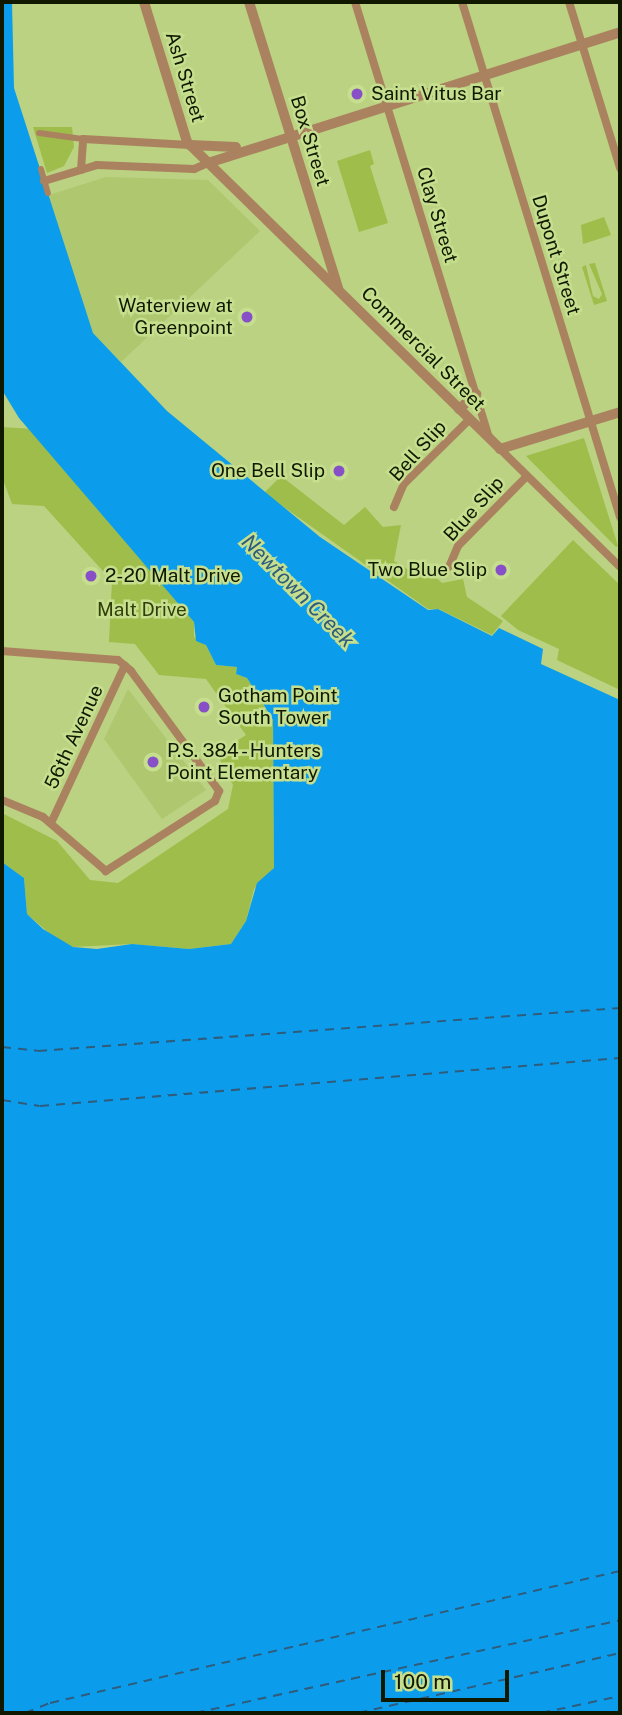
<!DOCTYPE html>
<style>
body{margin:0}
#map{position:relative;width:622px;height:1715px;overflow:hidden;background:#bad281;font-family:"Public Sans",sans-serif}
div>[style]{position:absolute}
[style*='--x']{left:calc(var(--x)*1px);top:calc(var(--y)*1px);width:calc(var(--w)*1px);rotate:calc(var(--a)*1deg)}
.built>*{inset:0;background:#afc86f}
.green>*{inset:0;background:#9fbd4a}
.water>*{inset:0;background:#0b9deb}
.ferry>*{height:2px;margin-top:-1px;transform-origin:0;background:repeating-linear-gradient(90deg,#2e5c7d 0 9px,transparent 0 16px)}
.pedestrian>*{height:6px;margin:-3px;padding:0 3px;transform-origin:3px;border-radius:3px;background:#ab825f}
.minor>*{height:8px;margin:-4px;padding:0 4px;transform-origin:4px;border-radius:4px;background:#ab825f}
.tertiary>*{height:10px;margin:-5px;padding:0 5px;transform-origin:5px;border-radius:5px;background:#ab825f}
.dots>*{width:19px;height:19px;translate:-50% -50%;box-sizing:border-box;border:4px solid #c6df8e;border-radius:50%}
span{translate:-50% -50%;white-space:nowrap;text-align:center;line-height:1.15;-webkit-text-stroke:5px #c6df8e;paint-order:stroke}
.street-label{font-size:19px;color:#111800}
.poi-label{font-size:19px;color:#111800}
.left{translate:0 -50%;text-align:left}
.right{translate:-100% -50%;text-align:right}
.park-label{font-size:19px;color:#323e0a}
.water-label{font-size:21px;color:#2e5c7d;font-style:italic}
.frame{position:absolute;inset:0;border:4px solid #111800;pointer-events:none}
.scale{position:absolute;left:381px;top:1670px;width:128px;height:32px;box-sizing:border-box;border:4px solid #111800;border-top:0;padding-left:9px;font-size:21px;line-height:24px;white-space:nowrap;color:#111800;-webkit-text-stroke:5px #c6df8e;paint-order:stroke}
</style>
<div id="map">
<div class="built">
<i style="clip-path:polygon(106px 177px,208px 180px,260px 231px,121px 362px,93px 333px,46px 196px)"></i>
<i style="clip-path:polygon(128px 689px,206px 790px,162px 819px,104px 739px)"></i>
</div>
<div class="green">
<i style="clip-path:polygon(33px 127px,72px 127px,74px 147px,64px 166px,47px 173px)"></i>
<i style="clip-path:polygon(370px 150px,374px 164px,370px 166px,388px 223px,359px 232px,337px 161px)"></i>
<i style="clip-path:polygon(604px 217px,611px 235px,583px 244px,581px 225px)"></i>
<i style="clip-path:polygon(595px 263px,607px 301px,594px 305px,582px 267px,586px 265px,593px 296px,599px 299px,602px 294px,589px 264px)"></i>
<i style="clip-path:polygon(2px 427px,33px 429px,194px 622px,194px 637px,206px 645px,216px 665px,237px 667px,236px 674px,247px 678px,273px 721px,274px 868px,254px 889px,246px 921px,231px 944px,189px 949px,132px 944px,73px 947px,55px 938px,27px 914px,24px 878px,2px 862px,2px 813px,57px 841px,90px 880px,118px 883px,228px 809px,233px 785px,217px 754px,246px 735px,206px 679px,159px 675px,135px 644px,109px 642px,112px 581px,44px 506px,12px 504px,2px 477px)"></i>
<i style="clip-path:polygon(584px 438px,618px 546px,616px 547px,526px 456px)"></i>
<i style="clip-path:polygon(281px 476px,344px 525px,365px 507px,383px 527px,401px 525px,394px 561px,417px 575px,422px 564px,442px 583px,463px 579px,467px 597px,503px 621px,492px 635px,439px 609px,428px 609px,264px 493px)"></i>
<i style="clip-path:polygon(573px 540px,620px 585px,620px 690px,557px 660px,559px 649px,518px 630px,501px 616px)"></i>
</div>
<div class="water">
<i style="clip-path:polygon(2px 2px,12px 2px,14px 88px,93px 333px,167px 411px,320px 537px,428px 610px,438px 609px,492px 636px,499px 628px,543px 649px,541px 664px,620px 700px,620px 1713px,2px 1713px,2px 862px,24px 878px,27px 914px,43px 929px,73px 947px,97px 949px,132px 944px,189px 949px,231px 944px,246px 921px,257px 883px,274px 868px,273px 720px,247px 678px,236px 674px,237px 667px,216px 665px,206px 645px,196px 641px,194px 622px,19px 418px,2px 390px)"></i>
</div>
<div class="ferry">
<i style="--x:2;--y:1047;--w:36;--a:6"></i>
<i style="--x:38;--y:1051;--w:584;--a:-4.23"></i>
<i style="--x:2;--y:1100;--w:38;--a:9"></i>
<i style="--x:40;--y:1106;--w:582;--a:-4.73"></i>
<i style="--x:25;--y:1713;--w:27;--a:-22"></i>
<i style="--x:50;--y:1703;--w:585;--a:-13.04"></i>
<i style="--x:195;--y:1713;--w:435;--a:-12.3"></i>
<i style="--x:358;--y:1713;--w:269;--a:-12.9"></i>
<i style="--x:541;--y:1713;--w:81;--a:-12.1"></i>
</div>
<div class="pedestrian">
<i style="--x:39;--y:133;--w:44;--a:7.8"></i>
<i style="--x:41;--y:169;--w:25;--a:74"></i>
</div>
<div class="minor">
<i style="--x:355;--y:2;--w:455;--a:72.9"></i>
<i style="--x:462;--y:2;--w:539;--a:72.94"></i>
<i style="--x:569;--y:2;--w:174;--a:72.9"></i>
<i style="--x:81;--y:170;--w:31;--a:-86"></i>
<i style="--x:83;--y:139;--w:107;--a:3.2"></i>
<i style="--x:44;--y:181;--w:55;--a:-16.8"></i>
<i style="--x:97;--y:165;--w:97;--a:2.4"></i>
<i style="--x:194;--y:169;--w:15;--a:-23"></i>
<i style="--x:500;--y:449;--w:168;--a:44.5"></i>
<i style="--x:394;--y:507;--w:25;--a:-67"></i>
<i style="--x:404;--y:484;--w:93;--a:-44.6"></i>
<i style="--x:449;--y:567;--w:23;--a:-67"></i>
<i style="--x:458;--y:546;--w:98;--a:-45.4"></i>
<i style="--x:2;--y:651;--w:116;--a:4.4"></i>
<i style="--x:118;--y:660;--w:17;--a:40"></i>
<i style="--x:131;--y:671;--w:149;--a:53.7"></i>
<i style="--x:219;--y:791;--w:11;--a:112"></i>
<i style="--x:215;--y:801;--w:130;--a:147.3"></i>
<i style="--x:106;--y:871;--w:83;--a:-139.4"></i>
<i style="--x:43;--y:817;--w:44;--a:-157.5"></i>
<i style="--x:51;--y:823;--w:174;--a:-64.9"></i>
</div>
<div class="tertiary">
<i style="--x:144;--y:2;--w:146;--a:72.9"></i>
<i style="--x:187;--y:142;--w:438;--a:44.4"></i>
<i style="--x:500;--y:449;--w:126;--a:-17.1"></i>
<i style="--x:249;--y:2;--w:300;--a:72.7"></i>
<i style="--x:190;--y:145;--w:46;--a:2.5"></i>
<i style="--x:208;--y:163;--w:432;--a:-17.6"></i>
<i style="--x:459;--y:409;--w:23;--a:-41"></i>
</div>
<div class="dots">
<i style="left:357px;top:94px;background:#8750c7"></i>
<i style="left:247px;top:317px;background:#8750c7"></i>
<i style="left:339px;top:471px;background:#8750c7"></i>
<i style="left:501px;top:570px;background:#8750c7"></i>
<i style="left:91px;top:576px;background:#8750c7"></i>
<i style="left:204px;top:707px;background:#8750c7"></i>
<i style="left:153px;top:762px;background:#8750c7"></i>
</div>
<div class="street-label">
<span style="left:185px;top:77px;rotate:73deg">Ash Street</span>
<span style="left:310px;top:141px;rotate:73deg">Box Street</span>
<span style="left:437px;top:215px;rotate:73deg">Clay Street</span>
<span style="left:556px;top:255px;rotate:73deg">Dupont Street</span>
<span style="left:423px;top:349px;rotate:45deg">Commercial Street</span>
<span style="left:418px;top:451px;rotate:-48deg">Bell Slip</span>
<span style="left:474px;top:509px;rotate:-48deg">Blue Slip</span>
<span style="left:74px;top:737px;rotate:-65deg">56th Avenue</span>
</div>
<div class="poi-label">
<span class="left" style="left:371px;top:94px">Saint Vitus Bar</span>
<span class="right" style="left:233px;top:317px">Waterview at<br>Greenpoint</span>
<span class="right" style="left:325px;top:471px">One Bell Slip</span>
<span class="right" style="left:487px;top:570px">Two Blue Slip</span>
<span class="left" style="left:105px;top:576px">2-20 Malt Drive</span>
<span class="left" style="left:218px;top:707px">Gotham Point<br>South Tower</span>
<span class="left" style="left:167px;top:762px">P.S. 384 - Hunters<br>Point Elementary</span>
</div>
<div class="park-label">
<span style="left:142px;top:610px">Malt Drive</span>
</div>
<div class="water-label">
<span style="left:298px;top:591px;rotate:45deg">Newtown Creek</span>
</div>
<div class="frame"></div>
<div class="scale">100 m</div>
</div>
